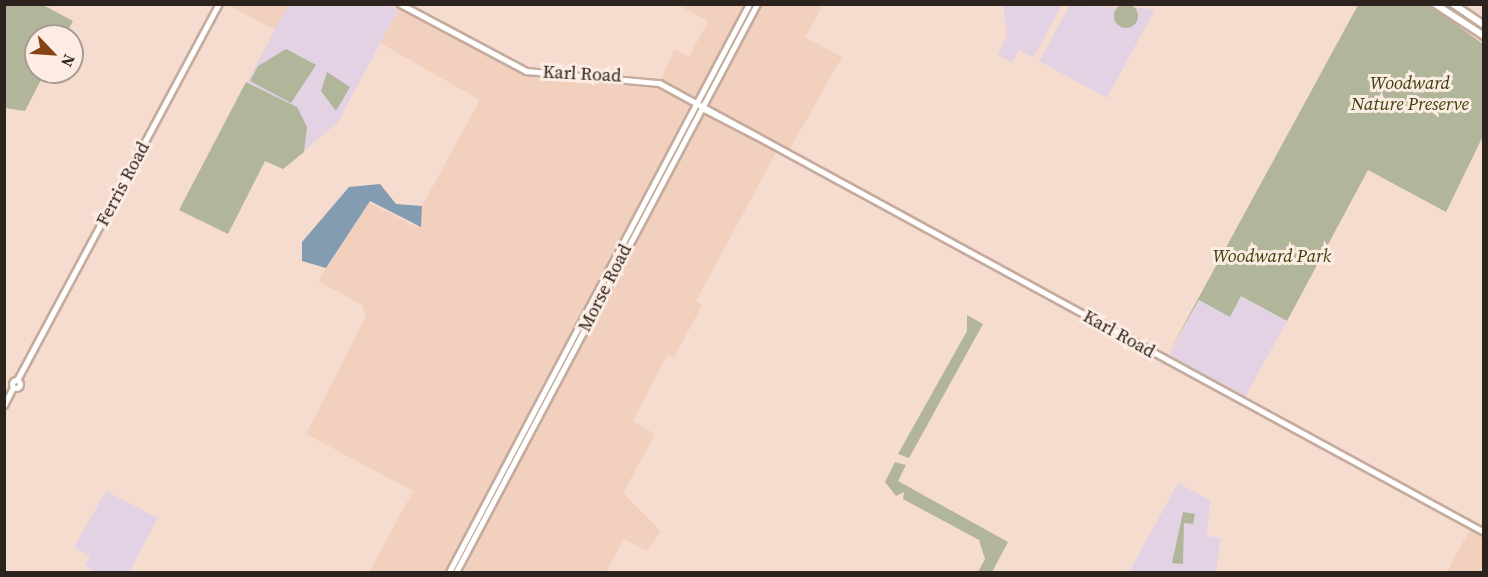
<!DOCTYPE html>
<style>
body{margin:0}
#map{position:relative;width:1488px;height:577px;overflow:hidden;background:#f6dcce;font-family:"Source Serif 4",serif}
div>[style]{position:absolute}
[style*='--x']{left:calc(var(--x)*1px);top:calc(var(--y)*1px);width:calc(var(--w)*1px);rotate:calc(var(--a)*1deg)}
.built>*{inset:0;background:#f1d0be}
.education>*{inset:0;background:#e3d2e4}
.green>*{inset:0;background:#b1b59a}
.round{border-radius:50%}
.water>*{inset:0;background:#839cb2}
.roads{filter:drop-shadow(2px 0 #c4ab9d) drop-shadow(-2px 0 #c4ab9d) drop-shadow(0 2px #c4ab9d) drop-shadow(0 -2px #c4ab9d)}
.major>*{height:5px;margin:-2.5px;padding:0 2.5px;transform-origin:2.5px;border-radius:2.5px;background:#fff}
.major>.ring{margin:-2.5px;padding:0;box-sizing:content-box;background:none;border:5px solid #fff;border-radius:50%}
.highway>*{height:6px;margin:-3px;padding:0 3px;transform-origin:3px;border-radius:3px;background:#fff}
span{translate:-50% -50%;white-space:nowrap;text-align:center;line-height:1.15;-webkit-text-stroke:6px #fcece3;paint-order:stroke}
.street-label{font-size:18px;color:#2d231e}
.park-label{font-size:18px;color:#3b4009;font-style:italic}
.frame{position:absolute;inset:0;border:6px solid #2d231e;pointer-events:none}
.north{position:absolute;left:24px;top:24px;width:60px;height:60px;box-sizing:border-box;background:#fcece3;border:2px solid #a99c94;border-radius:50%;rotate:115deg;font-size:16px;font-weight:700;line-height:24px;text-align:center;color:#2d231e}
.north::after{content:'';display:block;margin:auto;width:21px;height:27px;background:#864215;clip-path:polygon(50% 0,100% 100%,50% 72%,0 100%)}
</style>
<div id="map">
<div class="built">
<i style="clip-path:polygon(228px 5px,288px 5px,275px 30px)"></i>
<i style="clip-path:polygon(678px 5px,823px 5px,805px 37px,842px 57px,787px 154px,778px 149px,696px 301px,702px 305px,674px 358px,667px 355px,633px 421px,655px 434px,623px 493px,661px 531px,647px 551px,624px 539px,606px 572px,369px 572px,413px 491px,306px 434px,366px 316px,362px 305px,318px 281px,368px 202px,417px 227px,422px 206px,480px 100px,380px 43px,401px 6px,527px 71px,660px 83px,674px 49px,689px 57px,708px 21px)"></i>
<i style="clip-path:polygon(1470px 529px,1483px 536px,1483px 572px,1447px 572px)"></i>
</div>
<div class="education">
<i style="clip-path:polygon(388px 4px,398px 10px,338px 122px,283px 169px,218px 137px,288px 5px)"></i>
<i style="clip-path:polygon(1003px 5px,1062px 5px,1033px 58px,1019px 50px,1012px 63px,998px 55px,1007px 35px)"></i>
<i style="clip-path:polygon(1070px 5px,1155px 9px,1107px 98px,1039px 61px)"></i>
<i style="clip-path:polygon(1241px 296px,1287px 321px,1245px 397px,1169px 355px,1199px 300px)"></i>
<i style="clip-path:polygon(1178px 483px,1210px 500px,1207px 536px,1221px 538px,1216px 572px,1129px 572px)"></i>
<i style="clip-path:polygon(106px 491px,158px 518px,129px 572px,97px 572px,85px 566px,90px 556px,74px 547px)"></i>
</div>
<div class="green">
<i class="round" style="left:1114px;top:4px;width:24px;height:24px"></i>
<i style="clip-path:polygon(4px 5px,43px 5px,73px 21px,65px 36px,36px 36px,36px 72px,45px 72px,25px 111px,5px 108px)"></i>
<i style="clip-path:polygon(1358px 5px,1429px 5px,1483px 44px,1483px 136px,1446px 212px,1368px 170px,1287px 321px,1241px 296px,1230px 317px,1199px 300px,1168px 354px)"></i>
<i style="clip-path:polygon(286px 49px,316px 65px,291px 103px,250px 81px,258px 66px)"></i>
<i style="clip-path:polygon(327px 72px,350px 87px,336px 111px,321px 91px)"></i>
<i style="clip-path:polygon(246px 82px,297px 107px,307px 127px,304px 152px,283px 169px,265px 161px,228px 234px,179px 210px)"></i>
<i style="clip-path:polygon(967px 315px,983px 324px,909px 458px,898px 454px,967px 331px)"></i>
<i style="clip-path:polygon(895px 462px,906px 465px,898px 481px,1008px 542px,992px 572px,978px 572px,985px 559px,979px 540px,903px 499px,904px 492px,896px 496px,885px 482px)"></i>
<i style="clip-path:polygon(1183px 512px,1195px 514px,1193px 524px,1184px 523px,1183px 564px,1172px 563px)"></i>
</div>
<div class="water">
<i style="clip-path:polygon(380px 184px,396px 204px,422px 206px,421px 227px,370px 201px,326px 268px,302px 261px,302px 242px,349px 187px)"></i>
</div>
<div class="roads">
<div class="major">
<i style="--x:400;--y:4;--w:143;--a:28"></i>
<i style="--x:526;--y:71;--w:134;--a:5.2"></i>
<i style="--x:659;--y:83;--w:939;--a:28.56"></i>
<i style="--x:702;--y:108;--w:61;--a:27.4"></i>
<i style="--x:17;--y:380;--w:427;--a:-61.8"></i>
<i class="ring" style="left:12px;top:380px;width:3px;height:3px"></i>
<i style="--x:4;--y:405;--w:20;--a:-63"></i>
<i style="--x:449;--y:572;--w:642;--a:-62.16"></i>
<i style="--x:456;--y:572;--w:643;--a:-62.08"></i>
</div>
<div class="highway">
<i style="--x:1435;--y:4;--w:59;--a:33.1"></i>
<i style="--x:1453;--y:4;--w:37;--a:34"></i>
</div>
</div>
<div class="street-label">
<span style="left:582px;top:74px;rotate:3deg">Karl Road</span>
<span style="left:123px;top:184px;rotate:-62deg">Ferris Road</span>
<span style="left:605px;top:288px;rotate:-63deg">Morse Road</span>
<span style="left:1119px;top:334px;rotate:29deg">Karl Road</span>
</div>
<div class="park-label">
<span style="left:1410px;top:94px">Woodward<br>Nature Preserve</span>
<span style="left:1272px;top:256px">Woodward Park</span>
</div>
<div class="frame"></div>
<div class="north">N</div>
</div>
